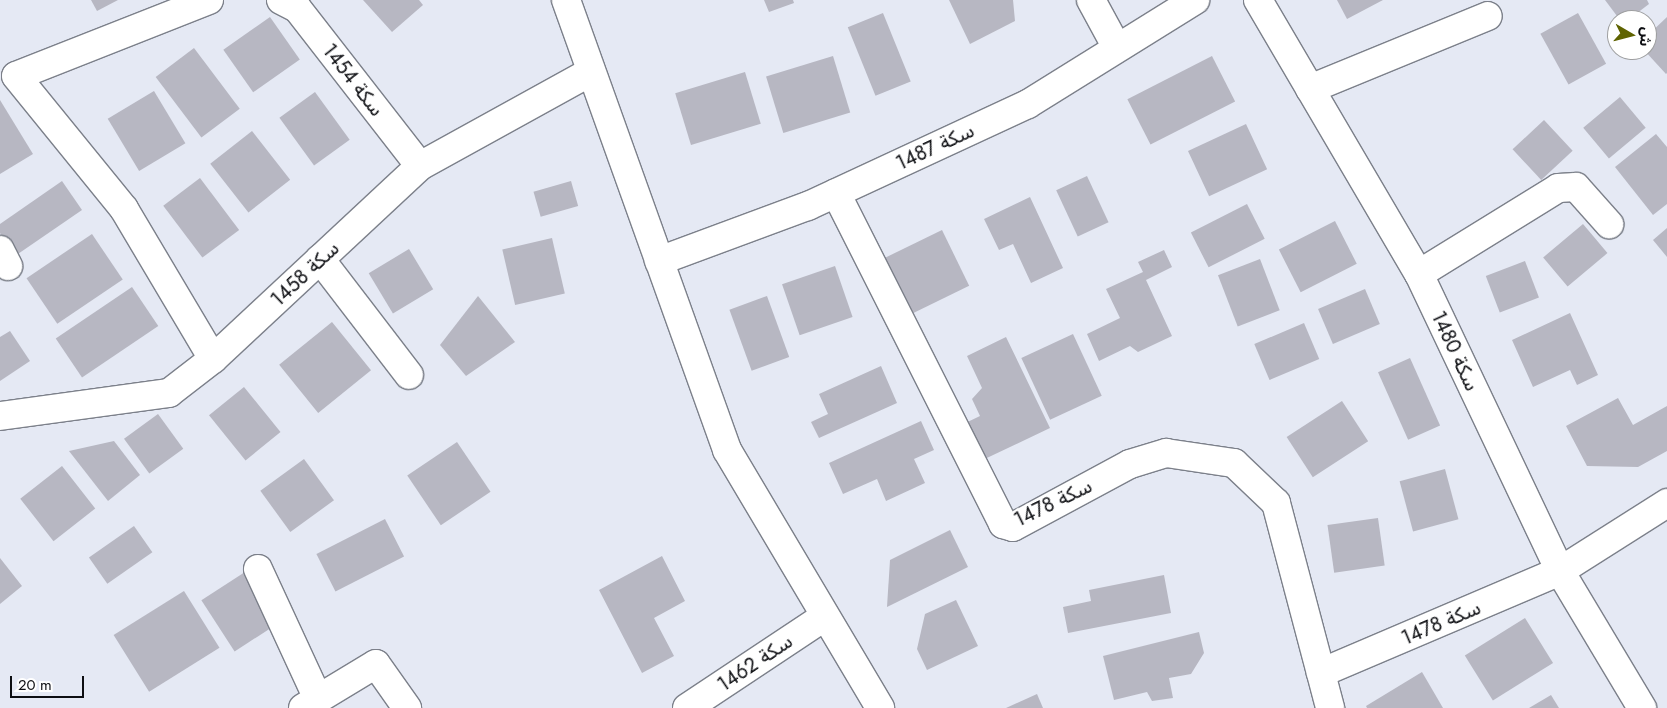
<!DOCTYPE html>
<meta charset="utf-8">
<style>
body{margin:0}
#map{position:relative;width:1667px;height:708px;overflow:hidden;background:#e5e9f4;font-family:Jost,"Noto Sans Arabic",sans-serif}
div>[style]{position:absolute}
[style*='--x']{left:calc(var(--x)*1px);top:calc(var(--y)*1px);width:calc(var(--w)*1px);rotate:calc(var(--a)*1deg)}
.building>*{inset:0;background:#b7b7c2;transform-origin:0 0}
.roads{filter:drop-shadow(1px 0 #7c808a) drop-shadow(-1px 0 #7c808a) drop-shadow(0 1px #7c808a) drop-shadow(0 -1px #7c808a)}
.minor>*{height:28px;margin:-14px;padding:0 14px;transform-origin:14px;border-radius:14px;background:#fff}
span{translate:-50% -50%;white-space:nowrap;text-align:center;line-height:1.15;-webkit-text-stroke:4px #fff;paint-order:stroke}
.street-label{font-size:20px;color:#0d0e12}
.north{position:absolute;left:1607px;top:10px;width:50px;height:50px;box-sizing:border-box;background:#fff;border:1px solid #9e9fa0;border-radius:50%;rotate:98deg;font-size:14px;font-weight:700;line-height:20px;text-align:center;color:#0d0e12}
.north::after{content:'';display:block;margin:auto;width:18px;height:22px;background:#5f6300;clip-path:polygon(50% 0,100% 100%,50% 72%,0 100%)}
.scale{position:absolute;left:10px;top:676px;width:74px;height:22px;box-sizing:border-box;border:2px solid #0d0e12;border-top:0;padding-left:6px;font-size:15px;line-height:18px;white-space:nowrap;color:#0d0e12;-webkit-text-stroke:4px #fff;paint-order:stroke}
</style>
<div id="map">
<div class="building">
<i style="clip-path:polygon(91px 0,118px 0,97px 11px)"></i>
<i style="clip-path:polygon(363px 0,419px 0,423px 5px,392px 32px)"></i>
<i style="clip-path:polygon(764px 0,793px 0,794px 3px,769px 12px)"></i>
<i style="clip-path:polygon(949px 0,1013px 0,1015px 21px,970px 44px)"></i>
<i style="clip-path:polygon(1337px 0,1383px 0,1347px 19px)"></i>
<i style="clip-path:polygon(1605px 0,1647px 0,1649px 4px,1628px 20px,1620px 20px)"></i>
<i style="left:883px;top:13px;width:74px;height:38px;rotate:68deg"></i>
<i style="left:1578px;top:13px;width:58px;height:43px;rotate:61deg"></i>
<i style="left:270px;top:17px;width:52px;height:57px;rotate:55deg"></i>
<i style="clip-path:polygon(1667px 17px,1667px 73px,1666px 74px,1644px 50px,1647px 36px)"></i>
<i style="left:194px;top:48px;width:76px;height:48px;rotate:53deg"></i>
<i style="left:833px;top:56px;width:59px;height:70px;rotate:73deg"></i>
<i style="left:1212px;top:56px;width:51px;height:95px;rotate:63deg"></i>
<i style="left:745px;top:72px;width:54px;height:73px;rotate:73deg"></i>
<i style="left:154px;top:91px;width:61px;height:54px;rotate:59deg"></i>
<i style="left:315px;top:92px;width:59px;height:44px;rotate:54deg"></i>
<i style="left:1620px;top:97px;width:40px;height:48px;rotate:50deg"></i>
<i style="clip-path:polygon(0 100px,33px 154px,0 174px)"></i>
<i style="left:1544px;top:120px;width:42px;height:43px;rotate:47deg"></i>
<i style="left:1246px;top:124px;width:50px;height:64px;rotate:65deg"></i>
<i style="left:252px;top:131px;width:62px;height:53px;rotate:52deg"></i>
<i style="clip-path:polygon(1656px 134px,1667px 147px,1667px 204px,1653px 215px,1615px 167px)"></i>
<i style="left:1087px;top:176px;width:51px;height:34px;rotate:65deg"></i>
<i style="left:200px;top:178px;width:65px;height:46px;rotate:53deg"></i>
<i style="clip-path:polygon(62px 181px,82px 210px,15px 256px,0 233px,0 224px)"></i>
<i style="left:571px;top:181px;width:26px;height:39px;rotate:74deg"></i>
<i style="clip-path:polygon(1030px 197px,1063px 268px,1031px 283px,1013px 244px,999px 250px,984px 219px)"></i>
<i style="left:1247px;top:204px;width:39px;height:63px;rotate:63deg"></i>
<i style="left:1335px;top:221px;width:48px;height:63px;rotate:63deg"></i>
<i style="left:1583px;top:224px;width:38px;height:52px;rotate:50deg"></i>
<i style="clip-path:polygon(1667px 228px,1667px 257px,1653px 240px)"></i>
<i style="left:942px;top:230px;width:62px;height:74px;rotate:64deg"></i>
<i style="left:92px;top:234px;width:55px;height:79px;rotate:56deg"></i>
<i style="left:552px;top:238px;width:57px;height:51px;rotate:77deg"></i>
<i style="left:409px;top:249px;width:47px;height:47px;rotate:59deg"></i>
<i style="clip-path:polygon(1164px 250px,1172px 267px,1146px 280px,1172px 336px,1138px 352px,1130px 346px,1099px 361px,1087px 334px,1120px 318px,1106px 289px,1143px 272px,1138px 262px)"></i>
<i style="left:1260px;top:259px;width:55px;height:45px;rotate:69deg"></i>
<i style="left:1525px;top:261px;width:39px;height:42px;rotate:69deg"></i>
<i style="left:835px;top:266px;width:54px;height:56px;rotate:71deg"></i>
<i style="left:132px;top:287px;width:47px;height:92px;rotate:56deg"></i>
<i style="left:1365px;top:289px;width:38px;height:51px;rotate:67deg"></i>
<i style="clip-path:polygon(478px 296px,515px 342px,466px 376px,440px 345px)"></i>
<i style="left:767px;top:296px;width:65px;height:40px;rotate:70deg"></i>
<i style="clip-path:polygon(1570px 313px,1598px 375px,1577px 385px,1570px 370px,1533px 387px,1512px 340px)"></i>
<i style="left:332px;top:322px;width:62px;height:68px;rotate:51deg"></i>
<i style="left:1304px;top:323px;width:39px;height:54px;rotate:67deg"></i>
<i style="clip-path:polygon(10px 331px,30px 361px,0 381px,0 337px)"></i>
<i style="left:1073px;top:334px;width:68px;height:57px;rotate:65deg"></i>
<i style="clip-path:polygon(1006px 337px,1050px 428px,972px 465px,955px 428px,980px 416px,972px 399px,982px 388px,967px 356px)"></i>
<i style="left:1410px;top:358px;width:74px;height:35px;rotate:66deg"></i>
<i style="clip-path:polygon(881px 366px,897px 403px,819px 438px,811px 422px,828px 414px,819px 394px)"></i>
<i style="left:244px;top:387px;width:58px;height:45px;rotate:51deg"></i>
<i style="clip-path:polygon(1618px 398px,1633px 425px,1667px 406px,1667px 451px,1638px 467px,1587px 466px,1566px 426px)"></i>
<i style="left:1342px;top:401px;width:48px;height:66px;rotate:57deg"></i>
<i style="left:158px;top:414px;width:43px;height:42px;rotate:54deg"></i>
<i style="clip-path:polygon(921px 421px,934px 450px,914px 459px,925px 483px,886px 501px,877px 479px,843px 494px,829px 463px)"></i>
<i style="clip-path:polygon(114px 441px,140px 475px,108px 501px,69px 451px)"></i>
<i style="left:457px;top:442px;width:60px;height:60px;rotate:56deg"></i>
<i style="left:304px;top:459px;width:51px;height:54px;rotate:54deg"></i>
<i style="left:62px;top:466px;width:54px;height:53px;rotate:52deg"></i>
<i style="left:1445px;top:469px;width:52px;height:47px;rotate:75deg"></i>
<i style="left:1378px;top:518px;width:48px;height:51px;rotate:82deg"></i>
<i style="left:385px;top:519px;width:42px;height:77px;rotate:63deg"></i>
<i style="left:134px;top:526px;width:32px;height:55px;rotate:55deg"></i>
<i style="clip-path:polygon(950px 530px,968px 567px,887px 607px,890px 560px)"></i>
<i style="clip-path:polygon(662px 556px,685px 601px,654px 618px,674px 656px,642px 673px,599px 590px)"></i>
<i style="clip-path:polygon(0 558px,22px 586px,0 604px)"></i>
<i style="left:245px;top:572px;width:61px;height:52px;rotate:57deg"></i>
<i style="clip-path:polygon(1164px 575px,1171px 613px,1068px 633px,1063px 607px,1091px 601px,1089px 590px)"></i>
<i style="left:184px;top:591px;width:67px;height:83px;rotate:58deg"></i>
<i style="clip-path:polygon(956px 600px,978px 646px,927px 670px,917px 649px,925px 614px)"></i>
<i style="left:1525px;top:618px;width:53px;height:71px;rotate:58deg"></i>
<i style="clip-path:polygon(1199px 632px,1204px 653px,1191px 674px,1169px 678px,1173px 698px,1152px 701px,1147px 692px,1114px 700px,1103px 656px)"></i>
<i style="clip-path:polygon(1422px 672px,1443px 708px,1367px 708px,1366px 706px)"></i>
<i style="clip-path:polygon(1037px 694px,1043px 708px,1006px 708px)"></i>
<i style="clip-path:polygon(1551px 695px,1559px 708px,1529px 708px)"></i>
</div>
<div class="roads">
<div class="minor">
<i style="--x:209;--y:0;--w:207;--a:158.5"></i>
<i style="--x:16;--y:76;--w:171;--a:50.9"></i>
<i style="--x:124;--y:209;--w:174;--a:59.3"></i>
<i style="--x:281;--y:0;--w:18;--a:27"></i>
<i style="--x:297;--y:8;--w:200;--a:52.1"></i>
<i style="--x:566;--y:0;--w:478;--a:70.3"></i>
<i style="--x:727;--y:450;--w:300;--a:59.3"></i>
<i style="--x:1091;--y:0;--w:52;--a:61.5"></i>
<i style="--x:1258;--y:0;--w:318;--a:59.6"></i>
<i style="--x:1419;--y:274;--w:329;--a:64.6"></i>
<i style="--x:1560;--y:571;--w:160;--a:59.1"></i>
<i style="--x:1310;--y:89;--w:192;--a:-22.3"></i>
<i style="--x:836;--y:193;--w:371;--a:63.2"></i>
<i style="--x:1003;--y:524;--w:10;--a:17"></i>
<i style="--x:1013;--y:527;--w:133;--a:-28.3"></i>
<i style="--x:1130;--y:464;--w:38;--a:-17"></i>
<i style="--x:1166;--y:453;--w:69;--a:8.4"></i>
<i style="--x:1234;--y:463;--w:58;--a:43.6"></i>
<i style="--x:1276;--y:503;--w:212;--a:75.2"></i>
<i style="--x:0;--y:250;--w:18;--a:63"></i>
<i style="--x:320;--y:259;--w:146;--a:52.5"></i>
<i style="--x:659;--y:261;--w:159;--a:-20.3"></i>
<i style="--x:808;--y:206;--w:242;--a:-24.9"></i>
<i style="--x:1028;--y:104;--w:197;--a:-31.9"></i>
<i style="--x:1419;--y:274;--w:163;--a:-31.7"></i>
<i style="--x:1558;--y:188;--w:18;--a:-3"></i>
<i style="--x:1576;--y:187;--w:50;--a:48.3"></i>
<i style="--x:0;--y:416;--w:171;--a:-7.8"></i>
<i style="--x:169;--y:393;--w:56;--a:-37.7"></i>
<i style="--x:213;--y:359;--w:283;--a:-43"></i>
<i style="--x:420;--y:166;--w:194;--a:-28.9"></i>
<i style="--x:258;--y:569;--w:143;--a:65.2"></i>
<i style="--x:1321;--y:673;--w:260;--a:-23.1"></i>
<i style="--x:1560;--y:571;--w:127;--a:-32.4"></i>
<i style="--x:303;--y:708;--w:85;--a:-31.1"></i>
<i style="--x:376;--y:664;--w:54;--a:54.8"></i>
<i style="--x:687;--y:708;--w:164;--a:-33.6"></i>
</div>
</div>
<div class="street-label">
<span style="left:353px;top:80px;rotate:52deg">سكة 1454</span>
<span style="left:935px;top:147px;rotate:-25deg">سكة 1487</span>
<span style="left:305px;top:274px;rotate:-43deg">سكة 1458</span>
<span style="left:1455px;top:351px;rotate:65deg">سكة 1480</span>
<span style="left:1053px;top:503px;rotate:-26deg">سكة 1478</span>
<span style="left:1441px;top:623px;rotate:-23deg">سكة 1478</span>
<span style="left:755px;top:663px;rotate:-34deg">سكة 1462</span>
</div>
<div class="north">ش</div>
<div class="scale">20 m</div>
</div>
